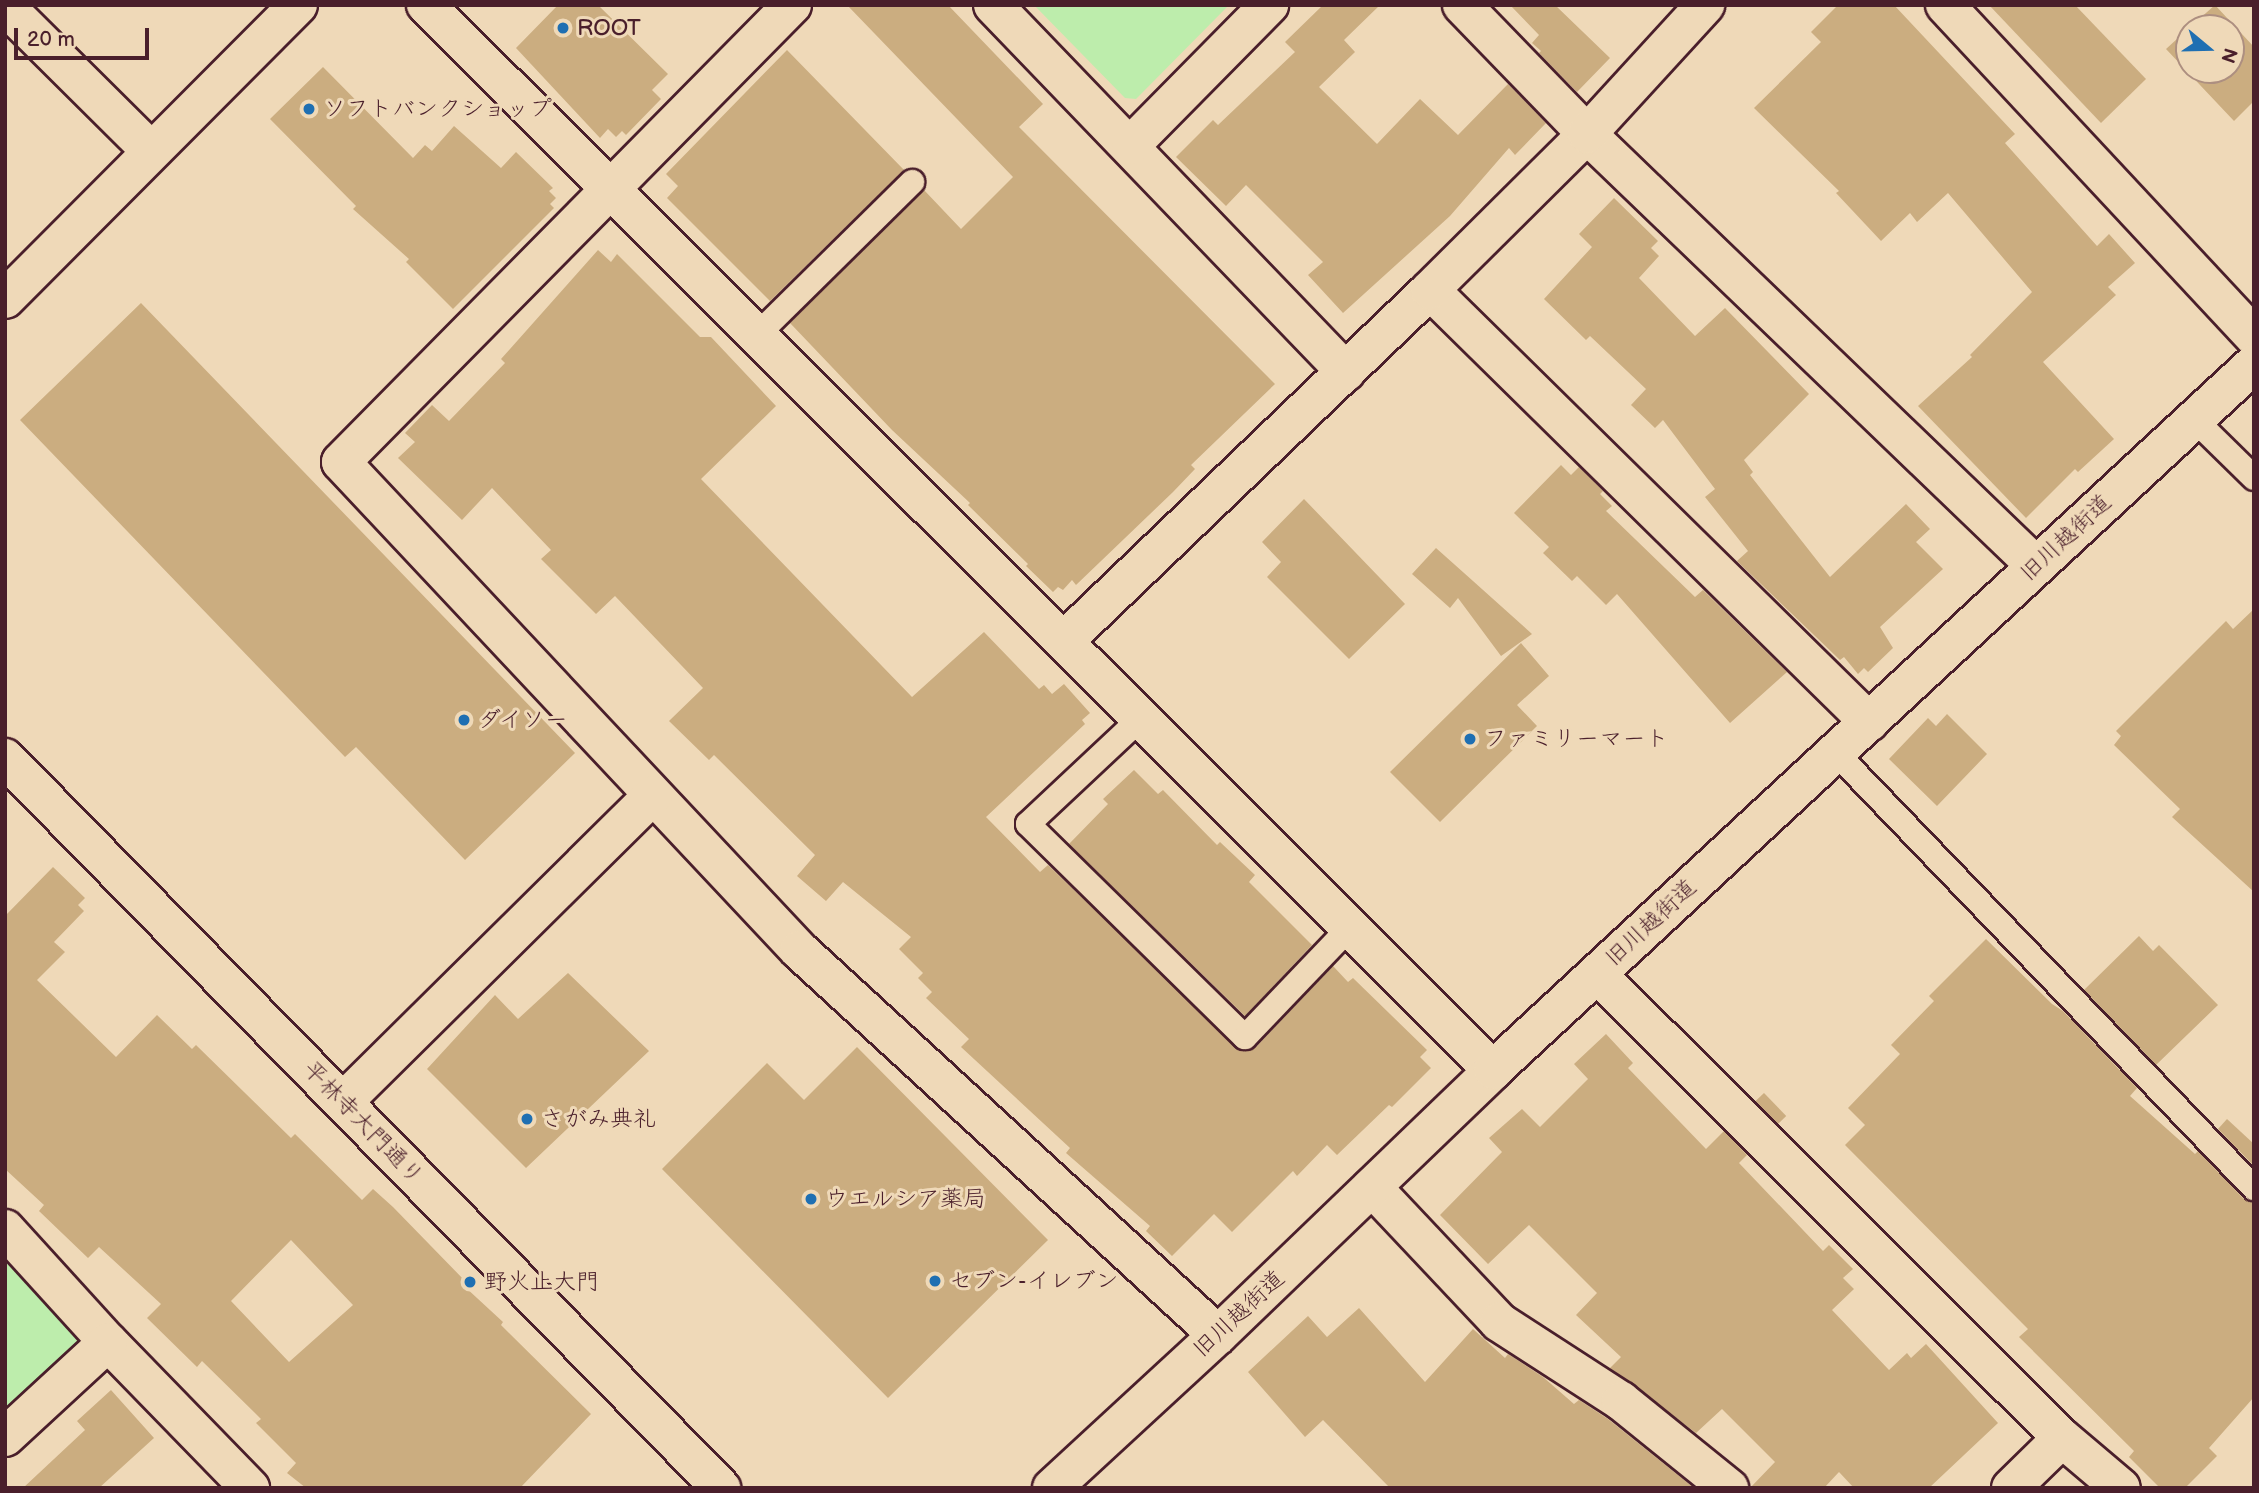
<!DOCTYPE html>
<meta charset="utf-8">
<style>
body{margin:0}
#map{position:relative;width:2259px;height:1493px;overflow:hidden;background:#efd9b8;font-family:"Balsamiq Sans","Klee One",sans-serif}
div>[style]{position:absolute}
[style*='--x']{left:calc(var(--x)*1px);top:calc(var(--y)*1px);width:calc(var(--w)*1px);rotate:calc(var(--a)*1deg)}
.green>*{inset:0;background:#bdedac}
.building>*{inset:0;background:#cbad80;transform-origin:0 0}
.roads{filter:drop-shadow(2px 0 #4a1f2b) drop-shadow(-2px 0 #4a1f2b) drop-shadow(0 2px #4a1f2b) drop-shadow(0 -2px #4a1f2b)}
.lane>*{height:24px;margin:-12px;padding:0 12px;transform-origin:12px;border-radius:12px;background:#efd9b8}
.street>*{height:38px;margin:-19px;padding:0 19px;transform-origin:19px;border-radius:19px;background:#efd9b8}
.secondary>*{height:38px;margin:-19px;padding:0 19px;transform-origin:19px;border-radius:19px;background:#efd9b8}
.dots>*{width:19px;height:19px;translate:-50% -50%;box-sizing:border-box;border:4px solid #efd9b8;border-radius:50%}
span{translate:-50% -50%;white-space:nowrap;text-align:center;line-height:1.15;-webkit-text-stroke:6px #efd9b8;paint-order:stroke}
.poi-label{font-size:23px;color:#4a1f2b}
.left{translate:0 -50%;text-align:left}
.street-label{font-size:23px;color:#4a1f2b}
.frame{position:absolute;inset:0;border:7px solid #4a1f2b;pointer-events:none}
.north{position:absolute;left:2175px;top:14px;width:70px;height:70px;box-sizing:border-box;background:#efd9b8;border:2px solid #ad8f80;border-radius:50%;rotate:109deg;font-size:19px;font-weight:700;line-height:28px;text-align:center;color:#4a1f2b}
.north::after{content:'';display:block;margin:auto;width:24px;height:32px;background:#1f6fb2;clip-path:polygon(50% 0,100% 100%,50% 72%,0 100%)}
.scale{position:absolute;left:14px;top:28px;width:135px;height:32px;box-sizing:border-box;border:4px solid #4a1f2b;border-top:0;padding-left:9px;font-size:21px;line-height:24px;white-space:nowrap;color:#4a1f2b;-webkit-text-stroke:5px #efd9b8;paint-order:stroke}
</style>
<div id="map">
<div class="green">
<i style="clip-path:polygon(1034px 5px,1229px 5px,1136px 99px,1125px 98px)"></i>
<i style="clip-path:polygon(5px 1229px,108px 1342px,5px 1437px)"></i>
</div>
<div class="building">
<i style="clip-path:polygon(558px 5px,598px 5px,668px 74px,652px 90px,661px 99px,626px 135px,622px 131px,616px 137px,608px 129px,600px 138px,516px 48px)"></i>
<i style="clip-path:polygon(847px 5px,948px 5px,1043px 104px,1019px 127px,1275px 384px,1191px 465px,1195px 469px,1173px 492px,1076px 585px,1072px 580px,1063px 590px,1058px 587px,1053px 592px,1026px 566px,1028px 564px,968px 505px,970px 503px,892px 430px,790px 323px,924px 190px,961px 229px,1013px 177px)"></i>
<i style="clip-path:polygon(1323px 5px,1380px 5px,1344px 40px,1355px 52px,1319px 87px,1377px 144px,1420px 99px,1458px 135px,1508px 84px,1546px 123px,1515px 155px,1509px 148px,1450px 216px,1343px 313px,1308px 275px,1323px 262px,1246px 185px,1226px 206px,1176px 157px,1213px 120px,1218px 125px,1295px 52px,1285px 42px)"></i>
<i style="clip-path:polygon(1510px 5px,1555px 5px,1610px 58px,1577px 92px,1539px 53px,1541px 51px,1532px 43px,1539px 35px)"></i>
<i style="clip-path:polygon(1838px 5px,1894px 5px,2015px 134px,2005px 143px,2097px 246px,2109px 234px,2135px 263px,2108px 287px,2116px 295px,2043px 362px,2114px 439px,2078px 472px,2075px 469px,2026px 518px,1918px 406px,1972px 357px,1970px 355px,2032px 292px,1948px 193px,1917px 222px,1910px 213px,1881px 241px,1836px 193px,1839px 191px,1754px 108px,1821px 42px,1811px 32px)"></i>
<i style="clip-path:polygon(1989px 5px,2075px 5px,2146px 79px,2101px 123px)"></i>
<i style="clip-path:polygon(2215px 5px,2254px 47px,2254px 101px,2234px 121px,2166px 49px,2189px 28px,2189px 70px,2231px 70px,2231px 28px,2189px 28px)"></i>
<i style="clip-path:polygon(787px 50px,904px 170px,770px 301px,667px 198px,678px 186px,666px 174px)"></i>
<i style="clip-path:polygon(323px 67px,413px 158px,425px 145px,432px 151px,454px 126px,501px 168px,516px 152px,553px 188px,549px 191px,556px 198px,550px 204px,554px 208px,453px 309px,406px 262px,409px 259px,353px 209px,356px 206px,270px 119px)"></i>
<i style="clip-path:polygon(1614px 198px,1658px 241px,1651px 248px,1659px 256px,1639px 278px,1695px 336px,1725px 308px,1809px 394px,1744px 460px,1753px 472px,1750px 475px,1830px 577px,1906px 504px,1930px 529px,1916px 542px,1943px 569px,1880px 627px,1893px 648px,1868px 672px,1864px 668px,1858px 674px,1844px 657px,1840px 660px,1737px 561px,1748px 551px,1705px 497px,1715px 489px,1663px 420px,1655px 428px,1631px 405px,1646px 389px,1590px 336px,1586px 340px,1544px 299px,1592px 247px,1579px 234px)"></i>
<i style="clip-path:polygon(598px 250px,611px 262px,617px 254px,700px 337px,711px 337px,776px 406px,701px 479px,912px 697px,984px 632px,1039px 689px,1044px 685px,1052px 694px,1064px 684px,1090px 713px,1082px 720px,1085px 724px,986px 817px,1040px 872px,1048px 865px,1241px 1051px,1256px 1047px,1333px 966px,1348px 982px,1353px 978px,1427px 1050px,1420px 1057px,1431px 1068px,1392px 1107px,1389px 1105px,1337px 1155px,1327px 1145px,1297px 1176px,1293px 1171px,1232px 1232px,1214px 1214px,1172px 1256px,1146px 1231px,1150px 1226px,1066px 1153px,1070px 1148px,961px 1047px,969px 1039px,926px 998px,932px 992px,918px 978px,923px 973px,899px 949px,911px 937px,843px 882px,826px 901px,797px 876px,815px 855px,714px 755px,709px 760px,669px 721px,703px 688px,615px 596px,596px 614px,541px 559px,551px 550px,492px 488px,462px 520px,398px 458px,415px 442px,405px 433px,432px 405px,449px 421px,505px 363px,501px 359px)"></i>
<i style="clip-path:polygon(141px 303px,575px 753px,465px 860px,356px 747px,345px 757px,20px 420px)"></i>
<i style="clip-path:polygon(1561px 465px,1571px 475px,1579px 467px,1603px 491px,1600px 494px,1612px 506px,1606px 511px,1695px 597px,1703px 590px,1787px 672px,1730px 723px,1617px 594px,1606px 605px,1577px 576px,1572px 581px,1543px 553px,1549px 547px,1514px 513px)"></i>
<i style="clip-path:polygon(1304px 499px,1405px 604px,1349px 659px,1267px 577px,1281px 562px,1262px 542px)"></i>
<i style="clip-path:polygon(1436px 548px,1473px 581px,1532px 634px,1501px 656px,1458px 598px,1450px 608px,1412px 574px)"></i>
<i style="clip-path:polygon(2254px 609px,2254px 892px,2172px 817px,2180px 809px,2114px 745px,2121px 736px,2116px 731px,2226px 621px,2233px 629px)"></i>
<i style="clip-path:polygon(1521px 643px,1549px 676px,1517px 705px,1537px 726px,1440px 822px,1390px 772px)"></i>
<i style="clip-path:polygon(1947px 714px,1987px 754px,1937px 806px,1889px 759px,1928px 718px,1936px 726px)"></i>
<i style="clip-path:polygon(1134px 770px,1158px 794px,1163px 790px,1217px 845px,1220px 842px,1255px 875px,1249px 882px,1312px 945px,1245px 1016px,1069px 844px,1108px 804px,1103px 799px)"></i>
<i style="clip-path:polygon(evenodd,53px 867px,85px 898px,78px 905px,84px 911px,54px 942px,65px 952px,37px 980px,116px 1057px,157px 1015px,192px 1049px,196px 1045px,291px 1138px,295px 1134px,362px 1200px,373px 1189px,393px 1207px,467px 1283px,464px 1286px,503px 1322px,501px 1325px,591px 1414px,520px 1488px,306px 1488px,287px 1473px,296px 1463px,256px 1423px,261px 1419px,202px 1361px,197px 1367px,147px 1318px,161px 1304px,99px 1247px,88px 1258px,39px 1211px,44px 1205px,5px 1169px,5px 916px,53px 867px,291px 1240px,353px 1305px,289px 1362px,231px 1301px,291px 1240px)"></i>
<i style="clip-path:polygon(2139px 936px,2153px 951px,2159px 945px,2218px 1005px,2156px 1065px,2084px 990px)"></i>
<i style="clip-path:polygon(1986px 939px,2052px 1004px,2063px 1011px,2137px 1088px,2130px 1096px,2195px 1154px,2198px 1151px,2243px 1198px,2254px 1202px,2254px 1397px,2209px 1448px,2217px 1456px,2185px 1488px,2160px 1488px,2129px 1457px,2134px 1451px,2019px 1337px,2028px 1329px,1845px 1145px,1865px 1125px,1848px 1108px,1900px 1054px,1891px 1045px,1934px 1001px,1929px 996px)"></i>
<i style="clip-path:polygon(568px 973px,649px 1051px,526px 1168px,427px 1069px,495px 995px,518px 1019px)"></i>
<i style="clip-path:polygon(1606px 1034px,1633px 1063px,1628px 1068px,1706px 1149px,1724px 1131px,1747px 1155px,1739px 1163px,1823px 1251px,1829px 1245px,1853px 1269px,1843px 1278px,1854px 1289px,1832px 1310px,1889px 1370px,1907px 1353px,1911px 1358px,1926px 1344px,1998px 1423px,1929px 1488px,1854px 1488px,1839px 1472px,1824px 1488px,1750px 1488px,1775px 1462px,1722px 1409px,1696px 1433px,1610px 1368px,1621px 1357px,1576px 1315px,1597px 1293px,1529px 1225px,1488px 1264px,1440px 1215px,1502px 1152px,1489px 1138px,1522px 1109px,1540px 1127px,1588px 1079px,1574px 1064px)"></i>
<i style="clip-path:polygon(857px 1047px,1048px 1240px,888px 1398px,662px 1169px,767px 1063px,804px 1100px)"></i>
<i style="left:1764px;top:1093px;width:32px;height:12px;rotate:46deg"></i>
<i style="clip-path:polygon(2227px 1119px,2254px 1144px,2254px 1166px,2218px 1129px)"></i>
<i style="clip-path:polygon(1359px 1308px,1425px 1382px,1473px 1329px,1505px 1358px,1508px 1354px,1543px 1377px,1574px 1404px,1579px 1400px,1608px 1419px,1694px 1488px,1390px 1488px,1323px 1420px,1305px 1437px,1248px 1372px,1308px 1316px,1327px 1337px)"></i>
<i style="clip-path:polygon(111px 1390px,154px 1438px,99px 1488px,23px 1488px,85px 1430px,77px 1421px)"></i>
</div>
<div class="roads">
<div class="lane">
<i style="--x:757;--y:335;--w:218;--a:-44.6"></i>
<i style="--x:2194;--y:419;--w:84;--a:44.5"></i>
<i style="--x:1141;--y:718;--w:155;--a:136.8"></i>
<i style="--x:1028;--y:824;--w:304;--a:44.5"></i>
<i style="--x:1245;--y:1037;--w:152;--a:-46.3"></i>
<i style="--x:1835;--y:752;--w:605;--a:46.14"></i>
</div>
<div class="street">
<i style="--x:792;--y:5;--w:642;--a:134.62"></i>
<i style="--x:341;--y:462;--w:669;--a:46.82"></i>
<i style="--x:799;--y:950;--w:569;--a:42.58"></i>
<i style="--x:993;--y:5;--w:509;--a:46.11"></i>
<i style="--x:1462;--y:5;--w:180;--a:45.9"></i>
<i style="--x:1587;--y:134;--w:623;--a:43.89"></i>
<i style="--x:1945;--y:5;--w:453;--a:47"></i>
<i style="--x:5;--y:6;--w:204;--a:44.8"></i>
<i style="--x:1131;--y:145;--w:197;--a:-45.4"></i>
<i style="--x:1430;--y:290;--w:616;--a:44.54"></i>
<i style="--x:1064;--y:641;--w:507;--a:-43.8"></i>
<i style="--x:1430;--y:290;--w:221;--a:-44.8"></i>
<i style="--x:1587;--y:134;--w:175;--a:-47.5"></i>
<i style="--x:1597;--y:974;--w:657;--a:44.94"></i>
<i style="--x:2062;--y:1438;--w:77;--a:40.3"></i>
<i style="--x:343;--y:1102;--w:436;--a:-44.7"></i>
<i style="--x:1372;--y:1187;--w:185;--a:46.7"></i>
<i style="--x:1499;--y:1322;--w:145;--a:32.9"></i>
<i style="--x:1621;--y:1401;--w:139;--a:38.9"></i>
<i style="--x:5;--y:1229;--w:153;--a:47.7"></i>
<i style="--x:108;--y:1342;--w:204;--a:45.8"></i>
<i style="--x:5;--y:1437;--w:140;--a:-42.7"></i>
<i style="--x:2011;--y:1488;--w:71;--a:-44.4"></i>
</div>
<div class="secondary">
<i style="--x:426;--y:5;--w:1508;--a:44.95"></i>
<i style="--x:5;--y:299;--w:415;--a:-45.1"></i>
<i style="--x:5;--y:758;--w:1023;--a:45.55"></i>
<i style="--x:1052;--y:1488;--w:226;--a:-42.7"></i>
<i style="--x:1218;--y:1335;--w:382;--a:-43.9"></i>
<i style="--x:1493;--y:1070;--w:1038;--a:-42.85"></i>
</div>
</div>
<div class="dots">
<i style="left:563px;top:28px;background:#1f6fb2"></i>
<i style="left:309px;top:109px;background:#1f6fb2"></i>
<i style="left:464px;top:720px;background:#1f6fb2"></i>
<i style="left:1470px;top:739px;background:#1f6fb2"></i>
<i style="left:527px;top:1119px;background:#1f6fb2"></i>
<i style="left:811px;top:1199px;background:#1f6fb2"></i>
<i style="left:935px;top:1281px;background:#1f6fb2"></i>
<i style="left:470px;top:1282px;background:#1f6fb2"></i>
</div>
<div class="poi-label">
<span class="left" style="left:577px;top:28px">ROOT</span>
<span class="left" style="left:323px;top:109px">ソフトバンクショップ</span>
<span class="left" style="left:478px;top:720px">ダイソー</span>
<span class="left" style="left:1484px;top:739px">ファミリーマート</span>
<span class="left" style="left:541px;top:1119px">さがみ典礼</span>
<span class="left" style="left:825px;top:1199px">ウエルシア薬局</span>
<span class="left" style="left:949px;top:1281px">セブン-イレブン</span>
<span class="left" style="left:484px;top:1282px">野火止大門</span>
</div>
<div class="street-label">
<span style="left:2066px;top:538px;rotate:-43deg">旧川越街道</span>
<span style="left:1651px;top:923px;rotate:-43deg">旧川越街道</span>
<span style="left:363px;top:1123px;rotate:46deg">平林寺大門通り</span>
<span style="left:1239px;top:1314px;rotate:-43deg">旧川越街道</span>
</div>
<div class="frame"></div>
<div class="north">N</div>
<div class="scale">20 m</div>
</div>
